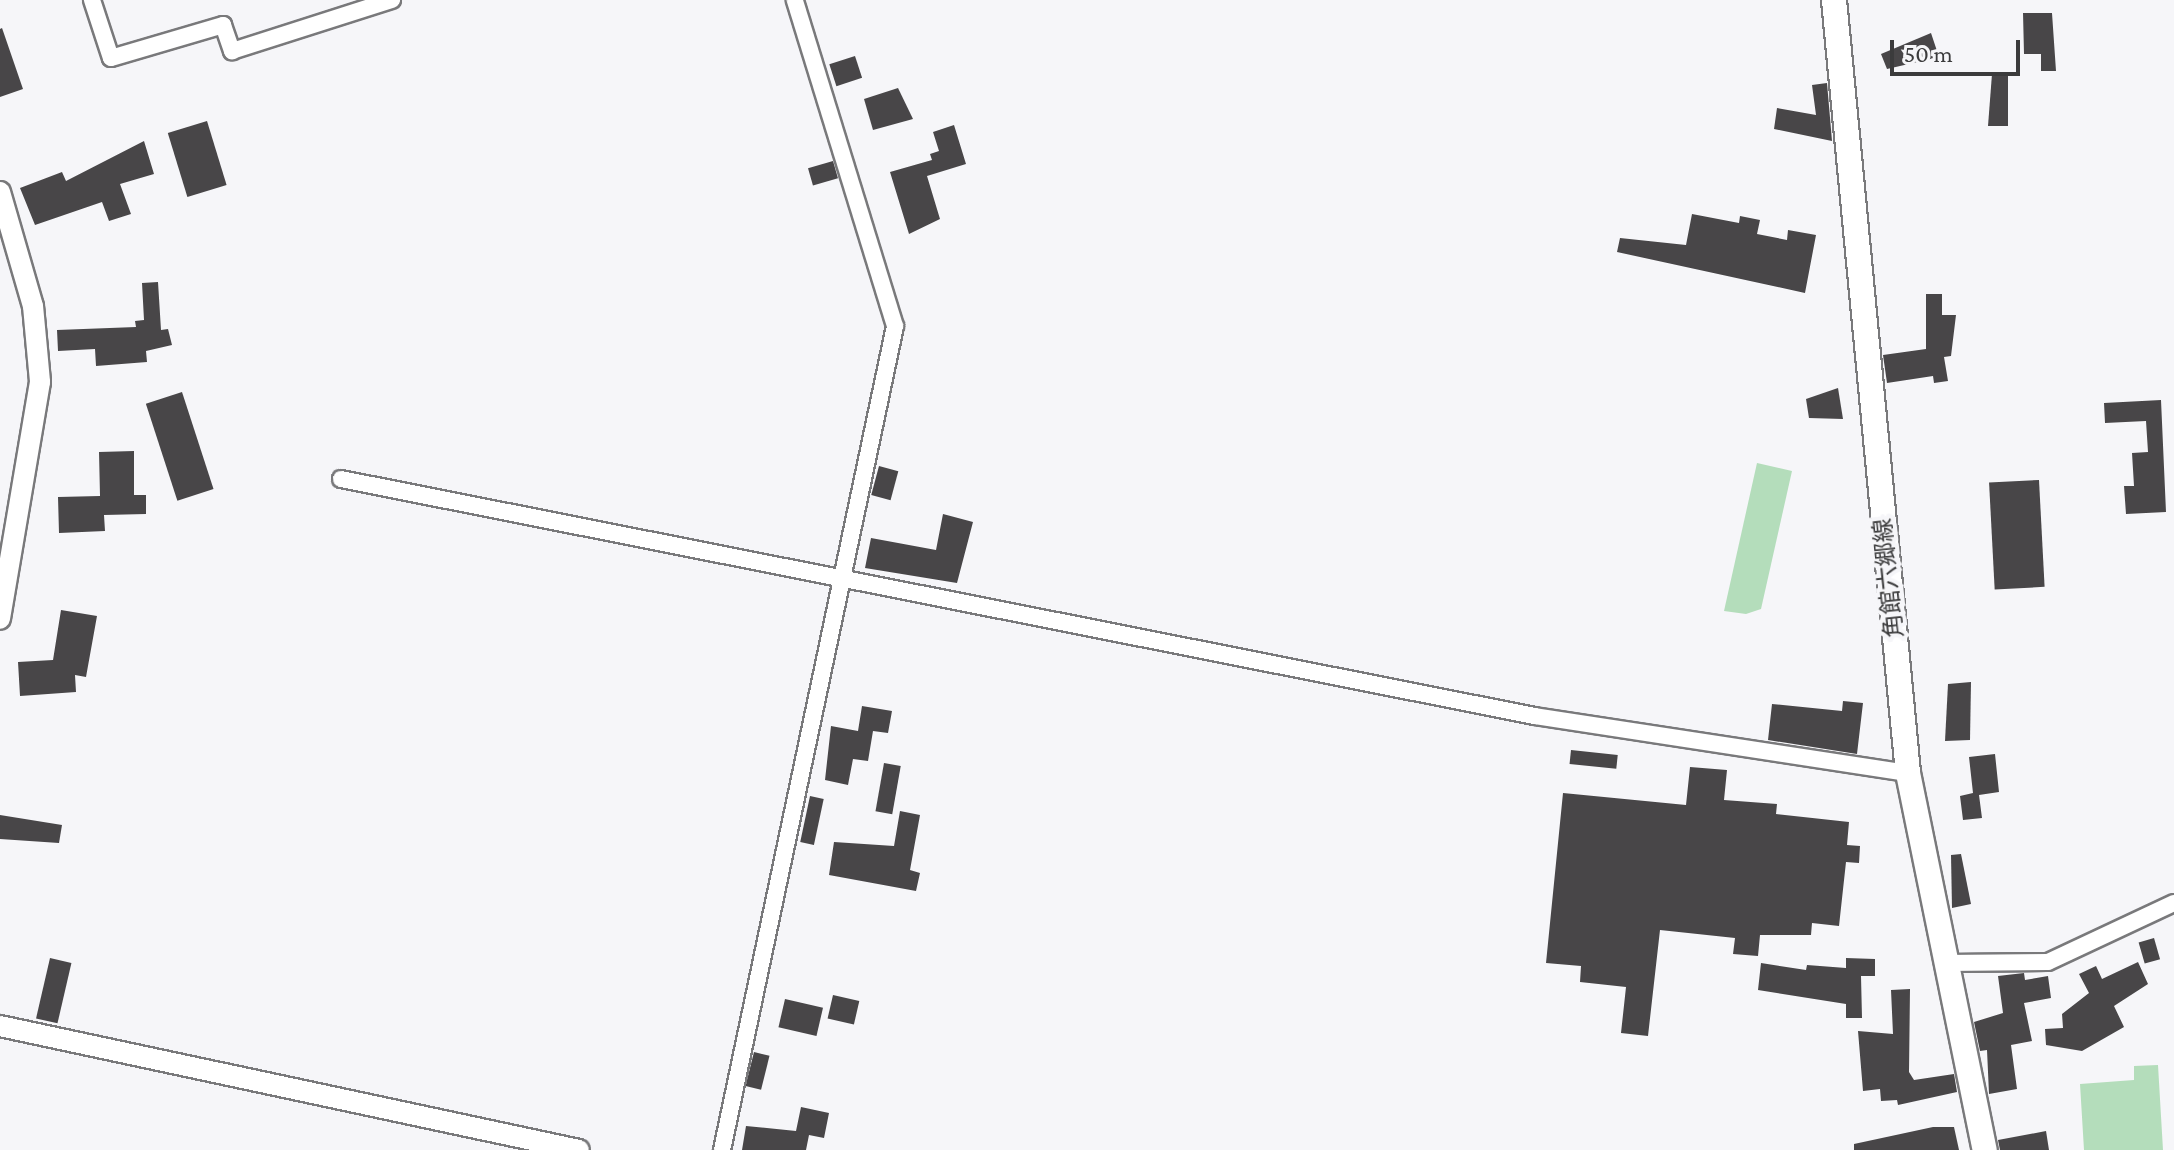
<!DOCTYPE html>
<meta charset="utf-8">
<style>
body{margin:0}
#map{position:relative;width:2174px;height:1150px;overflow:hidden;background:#f6f6f9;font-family:"Crimson Pro","Noto Sans JP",serif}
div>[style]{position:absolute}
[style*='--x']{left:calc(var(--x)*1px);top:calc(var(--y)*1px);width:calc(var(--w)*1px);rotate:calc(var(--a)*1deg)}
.green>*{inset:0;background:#b4ddbb}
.building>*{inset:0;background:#484648;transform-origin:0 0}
.roads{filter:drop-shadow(2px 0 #79797b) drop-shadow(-2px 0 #79797b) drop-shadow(0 2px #79797b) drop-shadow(0 -2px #79797b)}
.minor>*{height:16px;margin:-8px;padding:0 8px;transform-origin:8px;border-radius:8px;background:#fff}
.tertiary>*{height:20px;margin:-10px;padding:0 10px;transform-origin:10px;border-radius:10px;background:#fff}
.primary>*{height:24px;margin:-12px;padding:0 12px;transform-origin:12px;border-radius:12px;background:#fff}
span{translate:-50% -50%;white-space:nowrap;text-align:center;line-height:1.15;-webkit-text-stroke:8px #f6f6f9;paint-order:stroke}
.street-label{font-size:24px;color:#3b3b3c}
.scale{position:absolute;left:1890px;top:40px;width:130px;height:36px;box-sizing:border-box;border:4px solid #3b3b3c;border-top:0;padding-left:10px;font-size:24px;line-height:28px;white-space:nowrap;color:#3b3b3c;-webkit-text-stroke:6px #f6f6f9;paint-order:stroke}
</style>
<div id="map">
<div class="green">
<i style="clip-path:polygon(1757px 463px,1792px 471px,1761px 609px,1746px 614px,1724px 611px)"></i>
<i style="clip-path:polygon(2158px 1065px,2163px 1150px,2084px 1150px,2080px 1084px,2134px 1080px,2134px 1066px)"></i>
</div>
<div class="building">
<i style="clip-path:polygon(2023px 13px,2052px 13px,2056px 71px,2041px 71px,2041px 54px,2024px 54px)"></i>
<i style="clip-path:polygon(2px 28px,23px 89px,0 97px,0 29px)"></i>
<i style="clip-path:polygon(1931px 33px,1939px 57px,1887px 69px,1881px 54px)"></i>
<i style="left:855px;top:56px;width:23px;height:27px;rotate:72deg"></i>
<i style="clip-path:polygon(1992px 74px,2008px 74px,2008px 126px,1988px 126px)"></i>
<i style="clip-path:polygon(1827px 83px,1832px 141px,1774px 129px,1777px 108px,1816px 115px,1812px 85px)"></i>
<i style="clip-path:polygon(898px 88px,913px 119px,873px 130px,864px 99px)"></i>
<i style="left:207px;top:121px;width:67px;height:41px;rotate:73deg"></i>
<i style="clip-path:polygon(954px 125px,966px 164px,927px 176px,940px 219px,909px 234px,890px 172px,932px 160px,930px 154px,939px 151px,933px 132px)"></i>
<i style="clip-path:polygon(144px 141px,154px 174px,120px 184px,131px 214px,109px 221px,102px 202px,35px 225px,20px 188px,62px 172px,66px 181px)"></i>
<i style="left:833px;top:161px;width:18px;height:26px;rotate:74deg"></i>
<i style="clip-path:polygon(1692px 214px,1739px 223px,1740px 216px,1760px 220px,1757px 234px,1787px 240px,1788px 230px,1816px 235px,1805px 293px,1617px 252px,1620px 238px,1686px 245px)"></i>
<i style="clip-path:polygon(158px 282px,161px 330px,168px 329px,172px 345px,146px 351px,147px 362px,96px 366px,95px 349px,58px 351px,57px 330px,136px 327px,135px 321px,144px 320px,142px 283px)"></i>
<i style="clip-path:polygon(1926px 294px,1942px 294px,1942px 315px,1956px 315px,1951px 356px,1944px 357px,1948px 381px,1934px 383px,1933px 376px,1887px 383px,1883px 355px,1926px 349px)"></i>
<i style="clip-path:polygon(1838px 388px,1843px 419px,1809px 418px,1806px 399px)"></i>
<i style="left:182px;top:392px;width:102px;height:38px;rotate:72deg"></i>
<i style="clip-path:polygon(2161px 400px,2166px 512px,2126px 514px,2124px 486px,2134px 486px,2132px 453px,2148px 452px,2146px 421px,2105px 423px,2104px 403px)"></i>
<i style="clip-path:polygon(134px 451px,134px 495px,146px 495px,146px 514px,104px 515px,105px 531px,59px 533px,58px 497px,100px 496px,99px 452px)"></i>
<i style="left:879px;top:466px;width:20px;height:30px;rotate:15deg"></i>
<i style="left:2039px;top:480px;width:107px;height:50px;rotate:87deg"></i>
<i style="clip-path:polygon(943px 514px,973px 522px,957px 583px,865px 568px,871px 538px,936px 550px)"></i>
<i style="clip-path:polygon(61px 610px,97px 616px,86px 677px,75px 675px,76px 692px,20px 696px,18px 662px,53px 660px)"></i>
<i style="clip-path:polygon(1971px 682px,1970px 740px,1945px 741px,1948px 684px)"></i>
<i style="clip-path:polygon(1843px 701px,1863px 703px,1857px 754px,1768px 740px,1772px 704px,1842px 711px)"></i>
<i style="clip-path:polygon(862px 706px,892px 711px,888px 733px,873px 731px,868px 761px,853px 759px,848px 785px,825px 780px,831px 726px,858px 731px)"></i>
<i style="left:1571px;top:750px;width:47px;height:14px;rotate:6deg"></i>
<i style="clip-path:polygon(1995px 754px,1999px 792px,1979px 795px,1982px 818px,1963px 820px,1960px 796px,1973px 793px,1969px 757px)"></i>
<i style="left:884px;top:763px;width:17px;height:49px;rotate:10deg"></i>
<i style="clip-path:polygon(1690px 767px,1727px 770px,1724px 800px,1777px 804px,1776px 814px,1849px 822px,1847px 845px,1860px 846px,1859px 863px,1846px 862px,1839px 926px,1812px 923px,1811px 935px,1760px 935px,1758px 956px,1733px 954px,1735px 938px,1660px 930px,1648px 1036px,1621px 1033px,1626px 987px,1580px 982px,1581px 966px,1546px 963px,1563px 793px,1686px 805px)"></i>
<i style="left:810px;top:796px;width:14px;height:47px;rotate:12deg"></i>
<i style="clip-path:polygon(900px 811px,920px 815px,910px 870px,920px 873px,916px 891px,829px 875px,834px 842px,894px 846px)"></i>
<i style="clip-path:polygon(0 815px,62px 825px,59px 843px,0 839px)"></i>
<i style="clip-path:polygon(1961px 854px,1971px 904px,1952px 908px,1951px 855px)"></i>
<i style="left:2154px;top:938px;width:22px;height:16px;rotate:74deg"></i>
<i style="left:50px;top:958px;width:22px;height:62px;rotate:13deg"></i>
<i style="clip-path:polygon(1846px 958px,1875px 959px,1875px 976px,1861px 976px,1862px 1018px,1846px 1018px,1846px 1004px,1758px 990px,1761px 963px,1806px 970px,1807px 965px,1846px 968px)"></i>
<i style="clip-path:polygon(2138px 962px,2148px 984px,2114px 1006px,2124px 1027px,2082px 1051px,2046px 1045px,2045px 1029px,2063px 1028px,2062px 1014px,2089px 993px,2079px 974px,2096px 966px,2102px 979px)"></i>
<i style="clip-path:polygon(2024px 973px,2025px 980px,2048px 976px,2051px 998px,2024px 1003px,2032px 1041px,2011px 1045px,2017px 1089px,1989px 1094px,1987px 1050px,1980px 1051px,1974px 1022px,2003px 1013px,1998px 976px)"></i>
<i style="clip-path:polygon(1910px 989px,1909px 1072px,1914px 1080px,1954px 1074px,1957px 1092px,1898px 1105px,1897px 1100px,1881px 1101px,1880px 1089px,1863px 1091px,1858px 1031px,1893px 1034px,1891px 990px)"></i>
<i style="left:833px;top:995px;width:27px;height:24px;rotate:13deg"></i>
<i style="left:785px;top:999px;width:39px;height:29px;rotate:13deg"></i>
<i style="left:754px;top:1052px;width:16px;height:35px;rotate:14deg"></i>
<i style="clip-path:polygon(801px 1107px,829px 1113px,824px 1138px,809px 1135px,806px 1150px,742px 1150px,746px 1126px,796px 1131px)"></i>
<i style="clip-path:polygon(1933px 1127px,1954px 1127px,1959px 1150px,1854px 1150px,1854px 1144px)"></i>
<i style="clip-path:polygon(2046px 1131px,2049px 1150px,2000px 1150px,1998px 1140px)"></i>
</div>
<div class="roads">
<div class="minor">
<i style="--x:92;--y:0;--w:61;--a:71.9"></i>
<i style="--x:111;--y:58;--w:117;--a:-16.4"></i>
<i style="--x:223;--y:25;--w:28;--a:71"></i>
<i style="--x:232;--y:51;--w:168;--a:-17.7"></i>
<i style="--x:341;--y:479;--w:1217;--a:11.23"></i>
<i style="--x:1535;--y:716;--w:377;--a:8.7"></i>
<i style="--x:1945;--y:963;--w:103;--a:-0.6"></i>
<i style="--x:2048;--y:962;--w:139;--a:-25.1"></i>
<i style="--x:722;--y:1150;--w:842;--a:-78.14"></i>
<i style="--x:895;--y:326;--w:341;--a:-107.1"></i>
</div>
<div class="tertiary">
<i style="--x:0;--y:192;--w:119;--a:73.9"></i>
<i style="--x:33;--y:306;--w:76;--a:84.7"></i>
<i style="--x:40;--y:382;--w:240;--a:99.6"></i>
<i style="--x:0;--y:1026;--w:592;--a:12.09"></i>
</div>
<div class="primary">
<i style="--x:1834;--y:0;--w:777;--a:84.53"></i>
<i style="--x:1908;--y:773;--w:385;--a:78.5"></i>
</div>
</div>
<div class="street-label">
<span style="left:1888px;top:578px;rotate:-96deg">角館六郷線</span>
</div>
<div class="scale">50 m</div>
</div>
